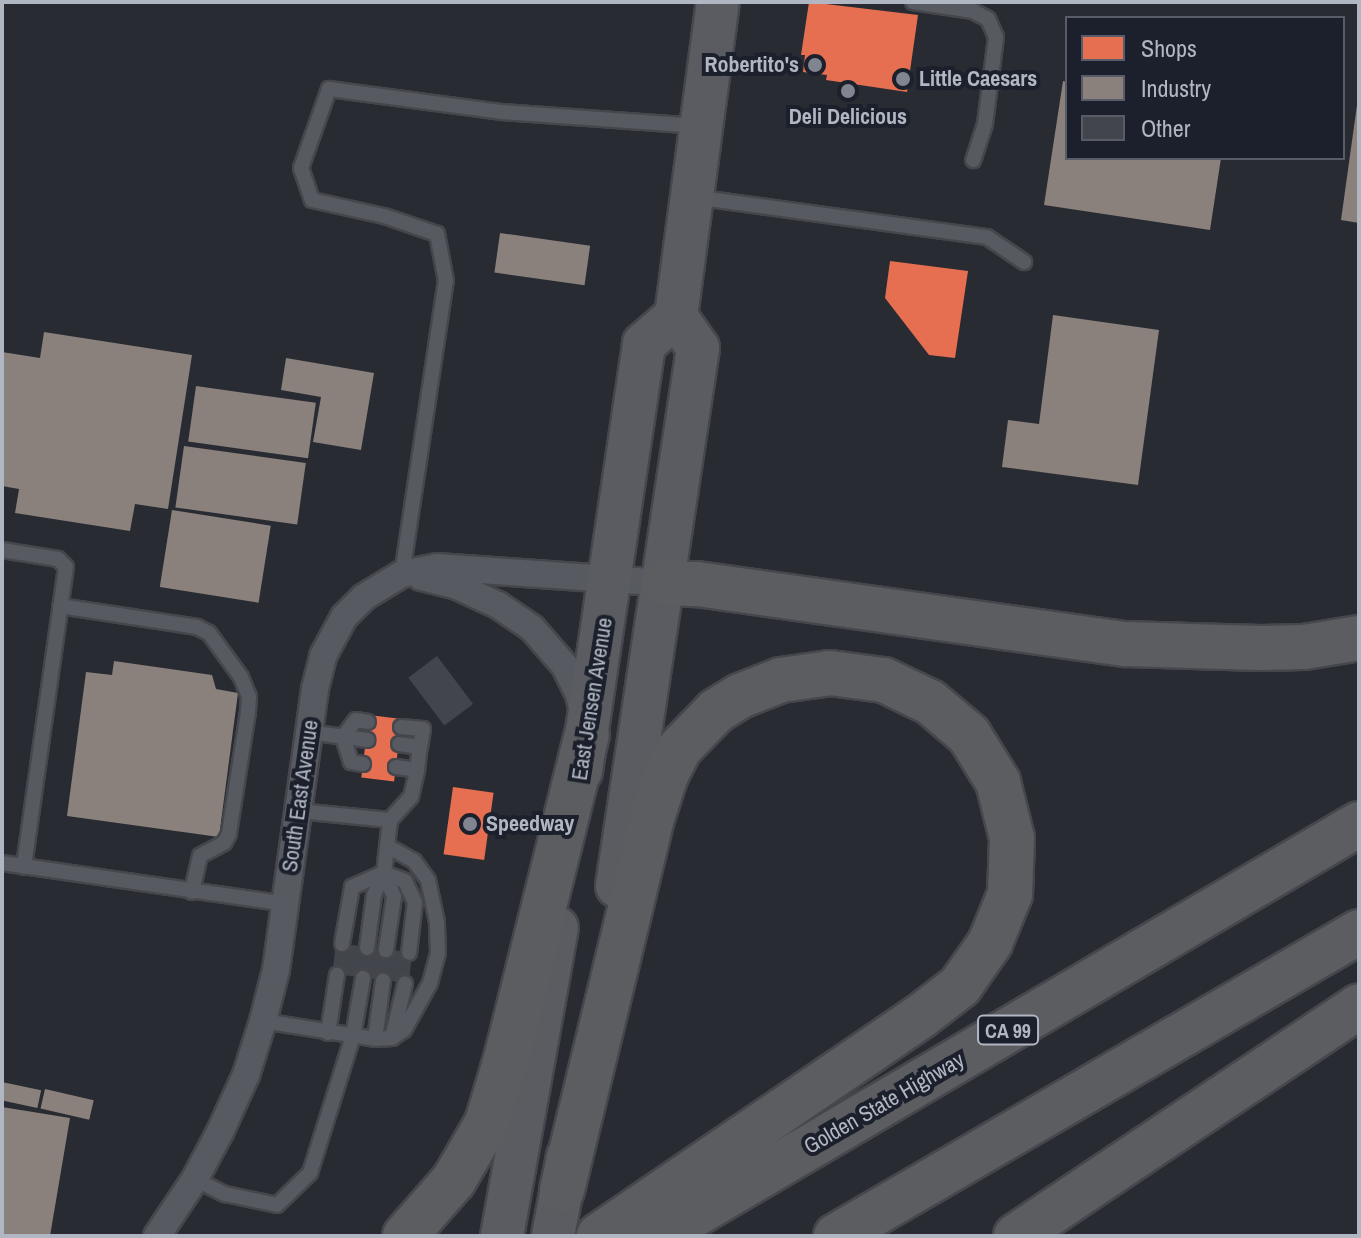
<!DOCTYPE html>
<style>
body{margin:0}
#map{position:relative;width:1361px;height:1238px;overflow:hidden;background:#282b32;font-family:"Archivo Narrow",sans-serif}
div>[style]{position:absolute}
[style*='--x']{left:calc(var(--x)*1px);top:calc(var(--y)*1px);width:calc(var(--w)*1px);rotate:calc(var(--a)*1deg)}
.shops>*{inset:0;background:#e76f51;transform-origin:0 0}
.industry>*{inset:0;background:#8a817c;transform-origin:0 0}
.building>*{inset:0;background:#43454c;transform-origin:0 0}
.roads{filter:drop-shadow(2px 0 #46474d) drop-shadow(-2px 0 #46474d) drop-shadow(0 2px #46474d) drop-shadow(0 -2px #46474d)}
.service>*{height:14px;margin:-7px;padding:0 7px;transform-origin:7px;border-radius:7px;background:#575a61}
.minor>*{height:26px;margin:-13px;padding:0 13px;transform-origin:13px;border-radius:13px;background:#575a61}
.primary>*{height:42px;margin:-21px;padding:0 21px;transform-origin:21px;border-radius:21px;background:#5a5c62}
.motorway>*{height:44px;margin:-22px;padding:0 22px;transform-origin:22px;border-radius:22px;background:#5c5d61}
.dots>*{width:22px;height:22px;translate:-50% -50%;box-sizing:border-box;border:4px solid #1c202c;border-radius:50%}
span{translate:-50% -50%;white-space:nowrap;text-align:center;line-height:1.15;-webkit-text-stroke:8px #1c202c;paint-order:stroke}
.shield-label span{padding:2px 6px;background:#1c202c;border:2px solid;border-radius:6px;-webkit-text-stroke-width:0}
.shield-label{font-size:20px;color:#b1b6c3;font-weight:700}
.poi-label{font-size:22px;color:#b1b6c3;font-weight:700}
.right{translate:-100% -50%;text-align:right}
.left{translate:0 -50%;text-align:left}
.street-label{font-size:22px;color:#b1b6c3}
.frame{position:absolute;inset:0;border:4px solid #b1b6c3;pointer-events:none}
.legend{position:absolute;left:1065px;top:16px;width:280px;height:144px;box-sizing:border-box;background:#1c202c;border:2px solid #585c68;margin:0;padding:10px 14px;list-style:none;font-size:24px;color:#b1b6c3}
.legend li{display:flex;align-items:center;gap:16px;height:40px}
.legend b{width:40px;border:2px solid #585c68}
</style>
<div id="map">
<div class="shops">
<i style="clip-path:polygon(809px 2px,918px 15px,907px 92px,826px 80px,827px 75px,803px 72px,805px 55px,801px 55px)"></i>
<i style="clip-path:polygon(890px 261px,968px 271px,955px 358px,929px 355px,885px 298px)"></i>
<i style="left:369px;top:715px;width:33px;height:63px;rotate:7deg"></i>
<i style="left:453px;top:787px;width:41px;height:68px;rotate:8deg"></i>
</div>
<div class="industry">
<i style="clip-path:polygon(1063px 81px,1067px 82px,1067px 158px,1221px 158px,1210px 230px,1044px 205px)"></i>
<i style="clip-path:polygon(1357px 105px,1359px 105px,1359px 223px,1341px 220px)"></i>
<i style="left:500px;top:233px;width:91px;height:40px;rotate:8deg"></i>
<i style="clip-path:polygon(1053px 315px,1159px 330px,1138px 485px,1002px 467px,1008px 420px,1039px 424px)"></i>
<i style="clip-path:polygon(44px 332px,192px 355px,168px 509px,135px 504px,130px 531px,15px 513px,19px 489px,2px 486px,2px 352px,40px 358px)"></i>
<i style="clip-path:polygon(286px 358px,374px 373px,361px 450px,313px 442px,321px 397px,281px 390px)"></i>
<i style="left:196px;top:386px;width:121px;height:56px;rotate:8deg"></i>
<i style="left:184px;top:446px;width:123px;height:62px;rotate:8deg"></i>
<i style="left:172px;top:510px;width:100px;height:78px;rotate:9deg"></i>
<i style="clip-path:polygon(114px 661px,212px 675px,216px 689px,238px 693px,219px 837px,67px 816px,86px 672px,112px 675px)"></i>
<i style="left:2px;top:1082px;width:40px;height:18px;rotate:12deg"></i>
<i style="left:45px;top:1089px;width:50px;height:20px;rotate:13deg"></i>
<i style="clip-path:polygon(2px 1107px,70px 1118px,50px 1236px,2px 1236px)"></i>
</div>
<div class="building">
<i style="left:437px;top:656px;width:60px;height:36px;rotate:53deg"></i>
<i style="left:336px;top:943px;width:77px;height:31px;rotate:7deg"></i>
</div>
<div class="roads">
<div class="service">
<i style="--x:913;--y:2;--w:61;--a:8.5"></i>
<i style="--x:973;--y:11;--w:17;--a:28"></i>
<i style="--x:988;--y:19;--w:20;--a:66"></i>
<i style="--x:996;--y:37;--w:88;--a:97.2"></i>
<i style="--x:985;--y:124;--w:38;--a:108"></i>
<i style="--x:694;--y:197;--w:296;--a:7.8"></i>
<i style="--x:987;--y:237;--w:45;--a:34"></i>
<i style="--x:2;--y:550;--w:57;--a:9.1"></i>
<i style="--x:58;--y:559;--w:11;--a:45"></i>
<i style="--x:66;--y:567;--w:303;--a:98"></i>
<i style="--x:402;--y:574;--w:296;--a:-81.5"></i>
<i style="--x:446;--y:281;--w:48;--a:-100.8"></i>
<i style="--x:437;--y:234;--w:56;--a:-161.2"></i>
<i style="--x:384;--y:216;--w:74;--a:-167.5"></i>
<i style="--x:312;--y:200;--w:34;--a:-109"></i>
<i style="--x:301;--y:168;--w:84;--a:-70.5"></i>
<i style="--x:329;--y:89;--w:175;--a:7.6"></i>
<i style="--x:502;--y:112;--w:197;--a:4.1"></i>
<i style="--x:60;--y:606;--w:139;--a:8.7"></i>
<i style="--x:197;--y:627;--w:13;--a:27"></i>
<i style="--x:209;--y:633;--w:54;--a:54"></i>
<i style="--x:241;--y:677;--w:22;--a:68"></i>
<i style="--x:249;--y:697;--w:15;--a:94"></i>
<i style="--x:248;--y:712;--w:123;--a:98.9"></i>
<i style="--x:229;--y:834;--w:10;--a:119"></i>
<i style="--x:224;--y:843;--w:27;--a:152"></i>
<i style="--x:200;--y:856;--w:37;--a:103"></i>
<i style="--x:401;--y:727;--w:22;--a:5"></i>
<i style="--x:423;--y:729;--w:18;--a:99"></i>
<i style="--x:308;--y:732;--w:60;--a:7.7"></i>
<i style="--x:363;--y:764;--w:12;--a:-171"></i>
<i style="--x:351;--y:762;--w:26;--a:-108"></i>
<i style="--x:343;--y:737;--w:21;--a:-53"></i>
<i style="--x:356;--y:720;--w:12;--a:9"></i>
<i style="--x:396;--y:767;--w:21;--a:8"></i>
<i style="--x:298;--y:811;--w:92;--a:5.6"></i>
<i style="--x:390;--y:820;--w:31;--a:-48"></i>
<i style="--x:411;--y:797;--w:28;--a:-77"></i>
<i style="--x:417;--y:770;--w:23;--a:-83"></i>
<i style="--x:420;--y:747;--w:21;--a:-172"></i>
<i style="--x:2;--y:863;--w:286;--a:8.2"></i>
<i style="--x:384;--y:873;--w:26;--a:67"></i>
<i style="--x:394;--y:897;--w:54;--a:98.6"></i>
<i style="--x:342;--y:944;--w:58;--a:-80"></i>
<i style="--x:352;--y:887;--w:35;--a:-24"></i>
<i style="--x:384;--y:873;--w:22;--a:21"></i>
<i style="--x:405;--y:881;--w:23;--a:65"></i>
<i style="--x:415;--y:902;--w:51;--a:96.7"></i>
<i style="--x:367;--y:948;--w:53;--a:-82.5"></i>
<i style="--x:374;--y:895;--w:24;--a:-66"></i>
<i style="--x:384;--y:873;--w:53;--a:-83.5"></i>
<i style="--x:263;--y:1021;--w:113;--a:9.1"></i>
<i style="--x:375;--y:1039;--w:17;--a:-3"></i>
<i style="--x:392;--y:1038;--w:14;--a:-34"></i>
<i style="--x:404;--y:1030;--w:54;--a:-61"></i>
<i style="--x:430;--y:983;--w:31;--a:-75"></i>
<i style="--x:438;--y:953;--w:31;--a:-92"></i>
<i style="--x:437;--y:922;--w:43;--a:-102.1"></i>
<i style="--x:428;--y:880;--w:24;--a:-126"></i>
<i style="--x:414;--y:861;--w:31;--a:-151"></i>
<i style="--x:328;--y:1033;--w:59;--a:-81.2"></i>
<i style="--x:392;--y:1038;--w:56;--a:-76.5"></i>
<i style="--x:375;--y:1039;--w:59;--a:-82.1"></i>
<i style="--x:195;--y:1179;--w:34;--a:27"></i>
<i style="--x:225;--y:1194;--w:53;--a:11.9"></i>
<i style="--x:277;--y:1205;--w:46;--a:-44.1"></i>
<i style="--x:310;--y:1173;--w:144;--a:-72.6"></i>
<i style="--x:353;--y:1036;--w:59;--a:-80.2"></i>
</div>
<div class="minor">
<i style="--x:421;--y:577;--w:37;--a:14"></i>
<i style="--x:457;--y:586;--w:45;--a:24.9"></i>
<i style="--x:498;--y:605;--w:41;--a:34.1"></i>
<i style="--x:532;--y:628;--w:50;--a:49"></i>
<i style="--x:565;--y:666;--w:32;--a:64"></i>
<i style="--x:579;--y:695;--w:18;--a:77"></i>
<i style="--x:157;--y:1236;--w:69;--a:-56.3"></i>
<i style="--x:195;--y:1179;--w:53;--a:-62"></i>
<i style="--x:220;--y:1132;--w:63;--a:-65.5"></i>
<i style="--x:246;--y:1075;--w:57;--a:-72.5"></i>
<i style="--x:263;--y:1021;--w:53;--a:-75.7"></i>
<i style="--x:276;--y:970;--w:284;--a:-82.1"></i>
<i style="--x:315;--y:689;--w:34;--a:-76"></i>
<i style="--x:323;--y:656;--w:44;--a:-61.7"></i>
<i style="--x:344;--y:617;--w:28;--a:-45"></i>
<i style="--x:364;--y:597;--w:44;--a:-31.2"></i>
<i style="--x:402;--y:574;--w:36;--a:-11"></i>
<i style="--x:437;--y:567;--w:228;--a:4"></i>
</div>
<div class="primary">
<i style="--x:581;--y:771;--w:432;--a:-81.6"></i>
<i style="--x:644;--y:344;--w:43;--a:-41.2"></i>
<i style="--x:676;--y:316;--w:317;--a:-82.4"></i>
<i style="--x:617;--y:886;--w:544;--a:-81.44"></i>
<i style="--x:698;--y:348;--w:39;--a:-125"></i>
<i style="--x:502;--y:1236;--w:313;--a:-79.9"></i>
<i style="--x:553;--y:1236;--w:81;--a:-79.4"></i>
</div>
<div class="motorway">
<i style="--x:664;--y:583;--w:33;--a:2"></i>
<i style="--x:697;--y:584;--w:433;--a:8"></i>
<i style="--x:1126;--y:644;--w:135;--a:1.7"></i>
<i style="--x:1261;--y:648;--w:43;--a:-1.3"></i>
<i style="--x:1304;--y:647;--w:56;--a:-9.3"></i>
<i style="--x:562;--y:1190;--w:386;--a:-76.4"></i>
<i style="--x:653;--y:815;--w:40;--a:-72"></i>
<i style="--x:665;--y:777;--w:31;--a:-63"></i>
<i style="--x:679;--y:749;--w:53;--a:-45.8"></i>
<i style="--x:716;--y:711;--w:28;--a:-32"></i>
<i style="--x:740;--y:696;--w:44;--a:-21.3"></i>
<i style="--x:781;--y:680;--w:49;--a:-8.1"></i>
<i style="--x:830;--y:673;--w:54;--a:7.4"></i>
<i style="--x:884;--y:680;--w:51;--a:25.6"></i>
<i style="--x:930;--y:702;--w:51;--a:40.2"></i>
<i style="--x:969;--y:735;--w:55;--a:58.3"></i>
<i style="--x:998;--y:782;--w:58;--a:76"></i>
<i style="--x:1012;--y:838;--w:56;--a:92"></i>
<i style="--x:1010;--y:894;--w:53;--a:112.2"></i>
<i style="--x:990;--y:943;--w:52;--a:124.9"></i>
<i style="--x:960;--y:986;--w:49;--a:142.4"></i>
<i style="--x:921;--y:1016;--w:390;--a:145.7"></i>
<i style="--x:405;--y:1236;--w:74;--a:-48.8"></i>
<i style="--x:454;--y:1180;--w:66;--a:-59.9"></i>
<i style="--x:487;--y:1123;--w:67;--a:-73.5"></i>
<i style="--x:506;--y:1059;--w:334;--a:-76"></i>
<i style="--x:658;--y:1236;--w:813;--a:-30.44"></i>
<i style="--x:836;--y:1236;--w:605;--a:-30.17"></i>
<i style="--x:1016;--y:1236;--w:413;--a:-33.8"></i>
</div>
</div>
<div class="dots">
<i style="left:815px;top:65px;background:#818590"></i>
<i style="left:903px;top:79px;background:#818590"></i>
<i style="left:848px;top:91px;background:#818590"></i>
<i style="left:470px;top:824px;background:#818590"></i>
</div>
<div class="shield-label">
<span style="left:1008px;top:1030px">CA 99</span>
</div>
<div class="poi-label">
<span class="right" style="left:799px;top:65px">Robertito's</span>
<span class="left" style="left:919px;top:79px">Little Caesars</span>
<span style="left:848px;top:117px">Deli Delicious</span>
<span class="left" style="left:486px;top:824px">Speedway</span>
</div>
<div class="street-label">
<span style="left:592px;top:699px;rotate:-81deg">East Jensen Avenue</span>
<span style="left:300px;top:796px;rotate:-82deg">South East Avenue</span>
<span style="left:884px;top:1103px;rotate:-30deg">Golden State Highway</span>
</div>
<div class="frame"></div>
<ul class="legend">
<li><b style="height:22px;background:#e76f51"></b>Shops</li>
<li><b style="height:22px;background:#8a817c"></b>Industry</li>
<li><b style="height:22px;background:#43454c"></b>Other</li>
</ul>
</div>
